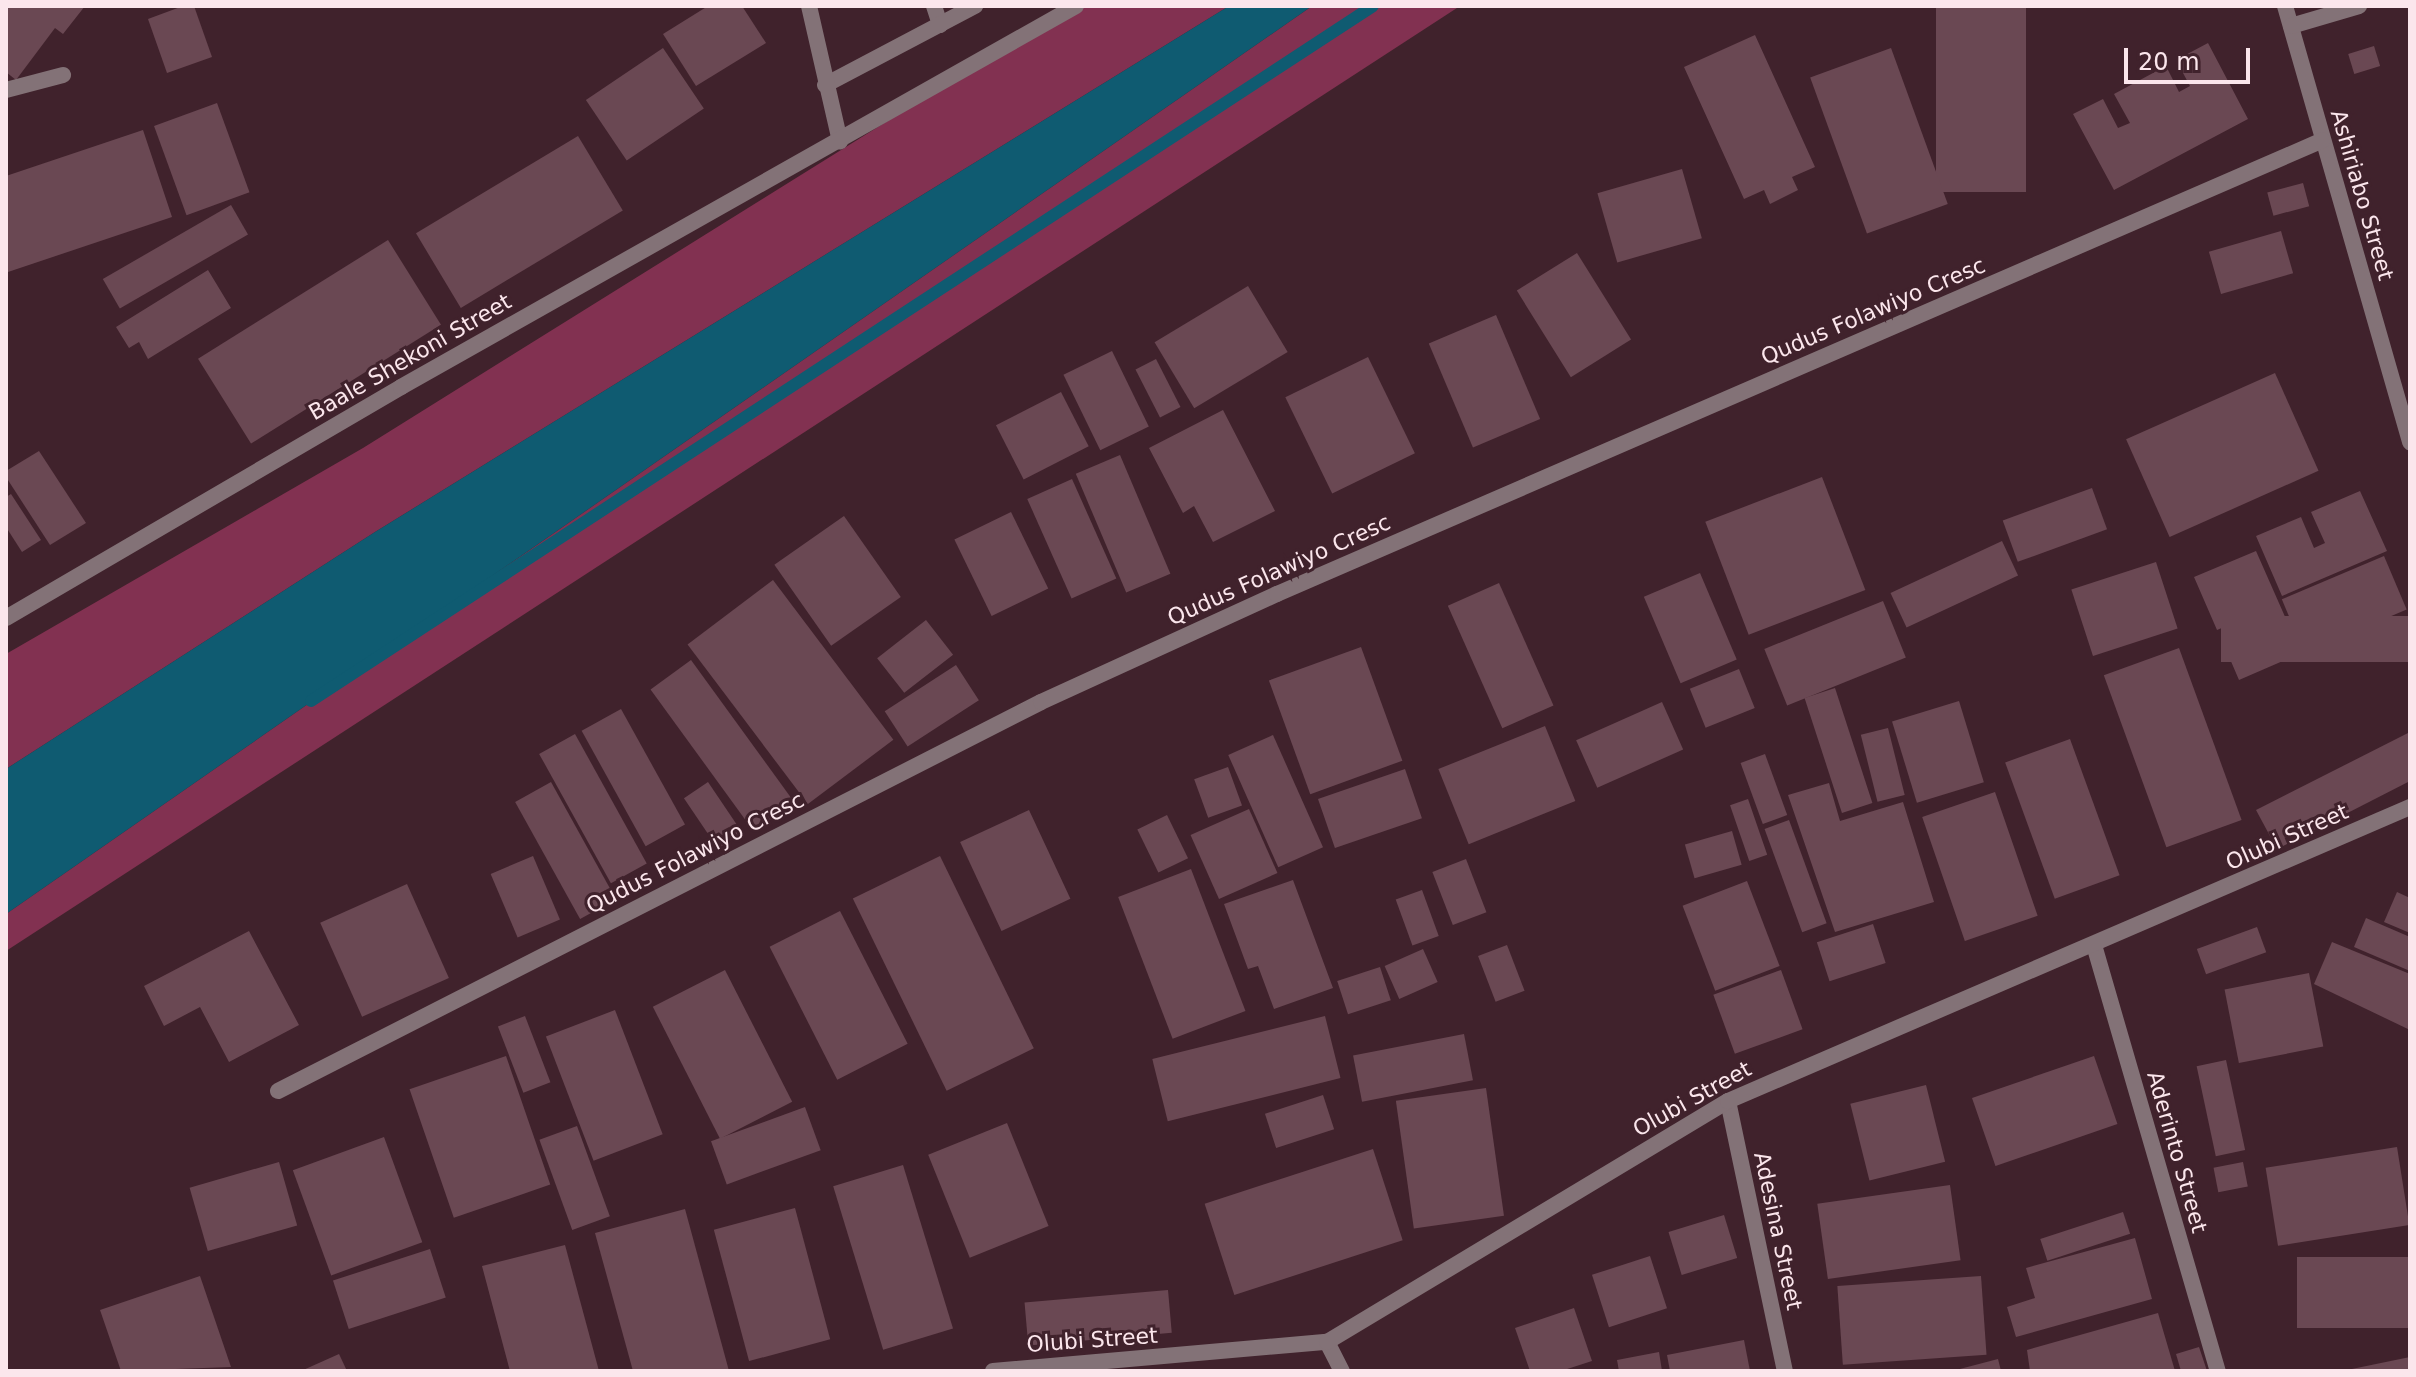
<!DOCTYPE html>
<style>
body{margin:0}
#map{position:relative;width:2416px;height:1377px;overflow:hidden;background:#40222c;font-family:"DejaVu Sans",sans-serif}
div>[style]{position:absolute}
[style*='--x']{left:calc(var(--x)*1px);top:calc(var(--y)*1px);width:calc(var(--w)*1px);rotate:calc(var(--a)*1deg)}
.green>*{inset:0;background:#823151}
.water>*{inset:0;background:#0f5b71}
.stream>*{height:12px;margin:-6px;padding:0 6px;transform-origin:6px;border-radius:6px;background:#0f5b71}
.building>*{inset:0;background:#6a4853;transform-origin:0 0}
.lane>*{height:16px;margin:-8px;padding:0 8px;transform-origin:8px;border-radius:8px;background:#837277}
.street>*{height:16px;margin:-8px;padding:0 8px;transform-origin:8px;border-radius:8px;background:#837277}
span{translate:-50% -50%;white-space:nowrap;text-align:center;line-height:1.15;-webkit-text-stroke:6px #40222c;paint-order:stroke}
.street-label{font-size:22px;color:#fbe6ec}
.frame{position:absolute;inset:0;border:8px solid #fbe6ec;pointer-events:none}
.scale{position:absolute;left:2124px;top:48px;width:126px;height:36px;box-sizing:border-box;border:4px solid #fbe6ec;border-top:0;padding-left:10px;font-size:24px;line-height:28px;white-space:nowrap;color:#fbe6ec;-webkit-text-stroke:6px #40222c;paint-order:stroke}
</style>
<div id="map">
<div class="green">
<i style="clip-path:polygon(1072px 6px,1229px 6px,375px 532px,6px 769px,6px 654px,363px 448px)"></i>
<i style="clip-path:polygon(1312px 6px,1460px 6px,6px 951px,6px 914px)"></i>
</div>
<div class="water">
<i style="clip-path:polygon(1229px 6px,1312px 6px,6px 914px,6px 769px,375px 532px)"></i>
</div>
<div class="stream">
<i style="--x:311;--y:701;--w:1269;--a:-33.2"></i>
</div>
<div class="building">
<i style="clip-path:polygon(6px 6px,85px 6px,63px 34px,55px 28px,16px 80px,6px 72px)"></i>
<i style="clip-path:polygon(183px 6px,194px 6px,212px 57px,167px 73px,148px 19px)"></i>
<i style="clip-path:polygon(708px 6px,742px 6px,766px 43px,696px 86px,663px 34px)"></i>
<i style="left:1936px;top:6px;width:90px;height:186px"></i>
<i style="clip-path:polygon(1755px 35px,1815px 167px,1792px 177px,1798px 190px,1770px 204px,1764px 190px,1744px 199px,1684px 67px)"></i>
<i style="clip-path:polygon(2208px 43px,2248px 119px,2114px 190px,2073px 114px,2103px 99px,2118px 128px,2130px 123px,2114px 94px,2166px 66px,2179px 92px,2190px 86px,2176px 60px)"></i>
<i style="left:2374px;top:46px;width:21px;height:27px;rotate:73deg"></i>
<i style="left:663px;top:48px;width:73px;height:93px;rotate:56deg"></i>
<i style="left:1891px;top:48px;width:166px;height:86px;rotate:70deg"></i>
<i style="left:217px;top:103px;width:95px;height:67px;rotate:70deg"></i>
<i style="clip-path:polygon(143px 130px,172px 217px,8px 272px,6px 176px)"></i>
<i style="left:578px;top:136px;width:87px;height:189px;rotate:59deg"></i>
<i style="left:1682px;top:169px;width:72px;height:88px;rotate:74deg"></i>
<i style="left:2303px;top:183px;width:24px;height:37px;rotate:75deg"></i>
<i style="left:231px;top:205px;width:34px;height:148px;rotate:60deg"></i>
<i style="left:2281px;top:231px;width:44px;height:75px;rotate:74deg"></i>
<i style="left:388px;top:240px;width:100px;height:224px;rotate:58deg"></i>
<i style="left:1577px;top:253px;width:102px;height:71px;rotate:58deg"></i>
<i style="clip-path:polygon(208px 270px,231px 308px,148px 359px,139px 342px,129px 348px,116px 327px)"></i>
<i style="left:1248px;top:286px;width:77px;height:109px;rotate:59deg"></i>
<i style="left:1496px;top:315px;width:113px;height:73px;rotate:67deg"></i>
<i style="left:1112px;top:351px;width:84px;height:54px;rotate:64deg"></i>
<i style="left:1368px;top:357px;width:107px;height:92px;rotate:64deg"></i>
<i style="left:1156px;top:359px;width:54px;height:23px;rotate:63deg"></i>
<i style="left:2275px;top:373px;width:107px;height:163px;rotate:66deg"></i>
<i style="left:1061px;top:392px;width:61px;height:73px;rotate:63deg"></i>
<i style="clip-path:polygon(1223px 410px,1275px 511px,1213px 542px,1194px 506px,1183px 513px,1149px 448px)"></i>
<i style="clip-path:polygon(39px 451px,86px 523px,50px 545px,6px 477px,6px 471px)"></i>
<i style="left:1120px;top:455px;width:129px;height:48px;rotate:67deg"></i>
<i style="left:1822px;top:477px;width:121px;height:125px;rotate:69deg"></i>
<i style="left:1072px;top:479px;width:109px;height:49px;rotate:66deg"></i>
<i style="left:2092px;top:488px;width:44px;height:95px;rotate:70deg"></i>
<i style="clip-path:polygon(2360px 491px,2387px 551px,2282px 596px,2256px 536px,2301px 517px,2314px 548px,2325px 543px,2311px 512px)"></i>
<i style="clip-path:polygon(11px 494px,41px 540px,22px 552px,6px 527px,6px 497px)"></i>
<i style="left:1011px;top:512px;width:85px;height:63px;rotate:64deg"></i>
<i style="left:844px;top:516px;width:99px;height:85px;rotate:55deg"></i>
<i style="left:2002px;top:541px;width:38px;height:123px;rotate:65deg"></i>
<i style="clip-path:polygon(2256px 551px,2301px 653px,2239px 680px,2224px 645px,2242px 637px,2236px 622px,2217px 630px,2194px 577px)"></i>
<i style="left:2384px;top:556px;width:58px;height:111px;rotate:67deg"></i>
<i style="left:2156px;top:562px;width:70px;height:89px;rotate:72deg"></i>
<i style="left:1700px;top:573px;width:94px;height:61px;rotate:67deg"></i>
<i style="left:773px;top:580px;width:200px;height:107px;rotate:53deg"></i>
<i style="left:1499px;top:583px;width:134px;height:56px;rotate:66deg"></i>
<i style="left:1883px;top:601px;width:61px;height:128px;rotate:68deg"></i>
<i style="left:2410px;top:616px;width:46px;height:189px;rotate:90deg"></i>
<i style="left:926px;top:620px;width:44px;height:62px;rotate:52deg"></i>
<i style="left:1361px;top:647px;width:121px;height:98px;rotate:70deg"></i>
<i style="left:2179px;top:648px;width:183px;height:80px;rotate:70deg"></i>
<i style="left:691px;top:660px;width:176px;height:50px;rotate:54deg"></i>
<i style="left:956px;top:665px;width:42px;height:85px;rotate:57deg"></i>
<i style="left:1739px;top:669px;width:42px;height:53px;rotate:68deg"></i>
<i style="left:1835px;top:688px;width:121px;height:32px;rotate:72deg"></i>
<i style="left:1959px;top:701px;width:85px;height:70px;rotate:73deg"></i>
<i style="left:1662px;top:702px;width:52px;height:94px;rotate:66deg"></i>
<i style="left:621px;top:709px;width:132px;height:45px;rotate:61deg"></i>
<i style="left:1545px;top:726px;width:81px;height:115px;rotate:68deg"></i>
<i style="left:1888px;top:728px;width:69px;height:28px;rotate:76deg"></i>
<i style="clip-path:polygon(2410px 732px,2410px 781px,2277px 849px,2256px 810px)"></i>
<i style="left:575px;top:734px;width:148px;height:41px;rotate:61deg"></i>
<i style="left:1273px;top:735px;width:123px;height:49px;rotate:66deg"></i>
<i style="left:2070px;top:739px;width:145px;height:69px;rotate:70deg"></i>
<i style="left:1765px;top:754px;width:65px;height:26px;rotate:70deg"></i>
<i style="left:1228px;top:767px;width:41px;height:36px;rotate:70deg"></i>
<i style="left:1405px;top:769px;width:52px;height:92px;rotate:71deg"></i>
<i style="left:551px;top:782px;width:134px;height:41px;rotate:61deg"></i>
<i style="left:708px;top:782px;width:61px;height:29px;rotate:56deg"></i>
<i style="clip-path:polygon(1829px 783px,1840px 821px,1903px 802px,1934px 902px,1835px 932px,1788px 795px)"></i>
<i style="left:1995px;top:792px;width:131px;height:77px;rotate:71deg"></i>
<i style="left:1748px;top:799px;width:59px;height:19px;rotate:71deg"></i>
<i style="left:1249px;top:809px;width:70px;height:64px;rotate:66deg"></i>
<i style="left:1029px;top:810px;width:98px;height:76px;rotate:65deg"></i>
<i style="left:1167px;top:815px;width:48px;height:33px;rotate:64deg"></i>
<i style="left:1789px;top:820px;width:110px;height:26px;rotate:70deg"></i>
<i style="left:1732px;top:831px;width:35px;height:49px;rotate:74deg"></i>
<i style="left:533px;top:856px;width:69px;height:46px;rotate:67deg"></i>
<i style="left:940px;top:856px;width:214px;height:97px;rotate:64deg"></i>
<i style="left:1466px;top:859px;width:57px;height:36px;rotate:69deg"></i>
<i style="left:1191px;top:869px;width:152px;height:78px;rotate:69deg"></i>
<i style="clip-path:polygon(1293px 880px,1333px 988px,1274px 1009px,1258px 966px,1248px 969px,1224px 904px)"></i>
<i style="left:1747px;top:881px;width:91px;height:69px;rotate:69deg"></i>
<i style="left:407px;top:884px;width:103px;height:95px;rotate:66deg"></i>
<i style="left:1422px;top:890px;width:49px;height:28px;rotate:70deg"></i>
<i style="clip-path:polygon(2397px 892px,2410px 898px,2410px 933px,2384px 922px)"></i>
<i style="left:840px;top:911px;width:149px;height:79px;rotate:63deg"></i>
<i style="clip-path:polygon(2366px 918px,2410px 937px,2410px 971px,2354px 947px)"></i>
<i style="left:1873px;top:924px;width:41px;height:59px;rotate:72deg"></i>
<i style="left:2257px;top:927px;width:27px;height:64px;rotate:70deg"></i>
<i style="clip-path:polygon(249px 931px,299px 1025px,229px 1062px,200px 1007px,164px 1026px,144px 986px)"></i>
<i style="clip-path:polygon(2332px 942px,2410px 974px,2410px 1030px,2314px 984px)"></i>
<i style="left:1507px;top:945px;width:49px;height:31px;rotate:69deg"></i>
<i style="left:1423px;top:949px;width:36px;height:42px;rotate:66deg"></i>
<i style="left:1380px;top:967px;width:35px;height:45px;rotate:72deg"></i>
<i style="left:725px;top:970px;width:148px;height:81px;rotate:63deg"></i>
<i style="left:1781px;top:970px;width:63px;height:72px;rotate:70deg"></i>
<i style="left:2309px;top:973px;width:75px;height:86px;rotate:79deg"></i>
<i style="left:615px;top:1010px;width:133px;height:74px;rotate:69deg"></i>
<i style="left:525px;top:1016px;width:71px;height:29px;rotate:69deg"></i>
<i style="left:1325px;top:1016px;width:64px;height:178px;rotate:76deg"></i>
<i style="left:1464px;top:1034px;width:47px;height:113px;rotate:79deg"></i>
<i style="left:506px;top:1056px;width:136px;height:102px;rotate:71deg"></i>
<i style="left:2094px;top:1056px;width:72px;height:129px;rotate:71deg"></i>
<i style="left:2226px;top:1060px;width:92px;height:30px;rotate:78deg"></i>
<i style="left:1926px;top:1085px;width:79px;height:78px;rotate:76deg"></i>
<i style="left:1486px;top:1088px;width:129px;height:91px;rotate:82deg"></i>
<i style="left:1323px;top:1095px;width:36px;height:61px;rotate:72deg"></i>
<i style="left:805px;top:1107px;width:46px;height:100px;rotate:70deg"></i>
<i style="left:1007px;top:1123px;width:111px;height:85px;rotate:68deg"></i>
<i style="left:577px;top:1126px;width:96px;height:40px;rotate:70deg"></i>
<i style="left:384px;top:1137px;width:112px;height:97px;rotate:70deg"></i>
<i style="left:2397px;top:1147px;width:79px;height:133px;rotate:81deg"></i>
<i style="left:1373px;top:1149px;width:96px;height:177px;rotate:72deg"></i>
<i style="left:279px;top:1162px;width:66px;height:93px;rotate:74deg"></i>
<i style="left:2243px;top:1162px;width:25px;height:30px;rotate:79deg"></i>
<i style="left:903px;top:1165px;width:171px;height:73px;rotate:73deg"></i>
<i style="left:1950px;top:1185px;width:76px;height:134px;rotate:82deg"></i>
<i style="left:795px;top:1208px;width:136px;height:84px;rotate:75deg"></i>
<i style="clip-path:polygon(685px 1209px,729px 1371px,633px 1371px,595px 1233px)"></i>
<i style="left:2123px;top:1212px;width:23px;height:87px;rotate:72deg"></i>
<i style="left:1724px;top:1215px;width:45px;height:58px;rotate:73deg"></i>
<i style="clip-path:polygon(2135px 1238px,2152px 1299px,2016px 1337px,2007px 1307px,2035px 1298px,2026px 1268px)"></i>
<i style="clip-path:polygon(565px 1245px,599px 1371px,510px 1371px,482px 1266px)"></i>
<i style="left:430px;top:1249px;width:51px;height:102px;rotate:72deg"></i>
<i style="left:1650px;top:1256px;width:55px;height:61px;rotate:72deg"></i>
<i style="left:2410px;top:1257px;width:71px;height:113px;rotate:90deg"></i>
<i style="clip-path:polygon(200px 1276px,231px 1367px,121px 1371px,100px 1310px)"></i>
<i style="left:1981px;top:1276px;width:79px;height:144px;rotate:86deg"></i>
<i style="left:1168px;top:1290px;width:43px;height:144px;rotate:85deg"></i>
<i style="clip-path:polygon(1574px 1308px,1592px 1361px,1561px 1371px,1530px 1371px,1515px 1328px)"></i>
<i style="clip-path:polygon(2158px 1313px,2175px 1371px,2030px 1371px,2027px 1350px)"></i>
<i style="clip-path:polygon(1744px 1340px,1750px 1371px,1670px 1371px,1667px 1355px)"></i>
<i style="clip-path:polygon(2199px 1347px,2207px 1371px,2181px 1371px,2176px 1354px)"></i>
<i style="clip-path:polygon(1659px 1352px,1662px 1371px,1619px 1371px,1617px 1360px)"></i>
<i style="clip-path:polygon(339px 1354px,347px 1371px,301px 1371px)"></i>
<i style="clip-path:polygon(2410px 1357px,2410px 1371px,2348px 1371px,2347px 1370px)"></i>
<i style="clip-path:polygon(1998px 1359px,2001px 1371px,1956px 1371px,1956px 1370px)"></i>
</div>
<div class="lane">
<i style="--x:934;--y:6;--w:20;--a:72"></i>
<i style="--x:825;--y:85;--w:170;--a:-27.8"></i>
<i style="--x:6;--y:90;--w:59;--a:-14.7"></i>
</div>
<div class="street">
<i style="--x:809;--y:6;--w:139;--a:77.1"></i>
<i style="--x:2285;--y:6;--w:454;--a:74"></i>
<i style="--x:2291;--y:26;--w:71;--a:-16.4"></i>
<i style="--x:6;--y:618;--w:458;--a:-30.3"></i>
<i style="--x:401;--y:387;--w:775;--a:-29.44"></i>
<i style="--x:2094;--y:945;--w:444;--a:73.8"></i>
<i style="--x:278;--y:1091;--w:856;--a:-27.01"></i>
<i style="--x:1041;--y:702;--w:260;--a:-24.6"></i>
<i style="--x:1277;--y:594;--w:1140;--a:-23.46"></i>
<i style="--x:1728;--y:1101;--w:276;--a:78.1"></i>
<i style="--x:1327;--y:1342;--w:33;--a:63"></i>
<i style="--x:993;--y:1371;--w:335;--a:-5"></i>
<i style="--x:1327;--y:1342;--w:468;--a:-31"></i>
<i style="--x:1728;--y:1101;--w:743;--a:-23.32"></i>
</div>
<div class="street-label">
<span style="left:2362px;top:195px;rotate:74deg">Ashiriabo Street</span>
<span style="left:1873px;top:311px;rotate:-23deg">Qudus Folawiyo Cresc</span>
<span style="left:410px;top:357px;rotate:-30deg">Baale Shekoni Street</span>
<span style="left:1279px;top:570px;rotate:-24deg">Qudus Folawiyo Cresc</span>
<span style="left:2287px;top:837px;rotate:-24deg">Olubi Street</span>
<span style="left:695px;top:853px;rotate:-27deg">Qudus Folawiyo Cresc</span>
<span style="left:1692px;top:1099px;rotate:-29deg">Olubi Street</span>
<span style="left:2177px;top:1152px;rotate:74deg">Aderinto Street</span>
<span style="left:1778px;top:1231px;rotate:78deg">Adesina Street</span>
<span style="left:1092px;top:1340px;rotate:-4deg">Olubi Street</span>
</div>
<div class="frame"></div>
<div class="scale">20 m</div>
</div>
